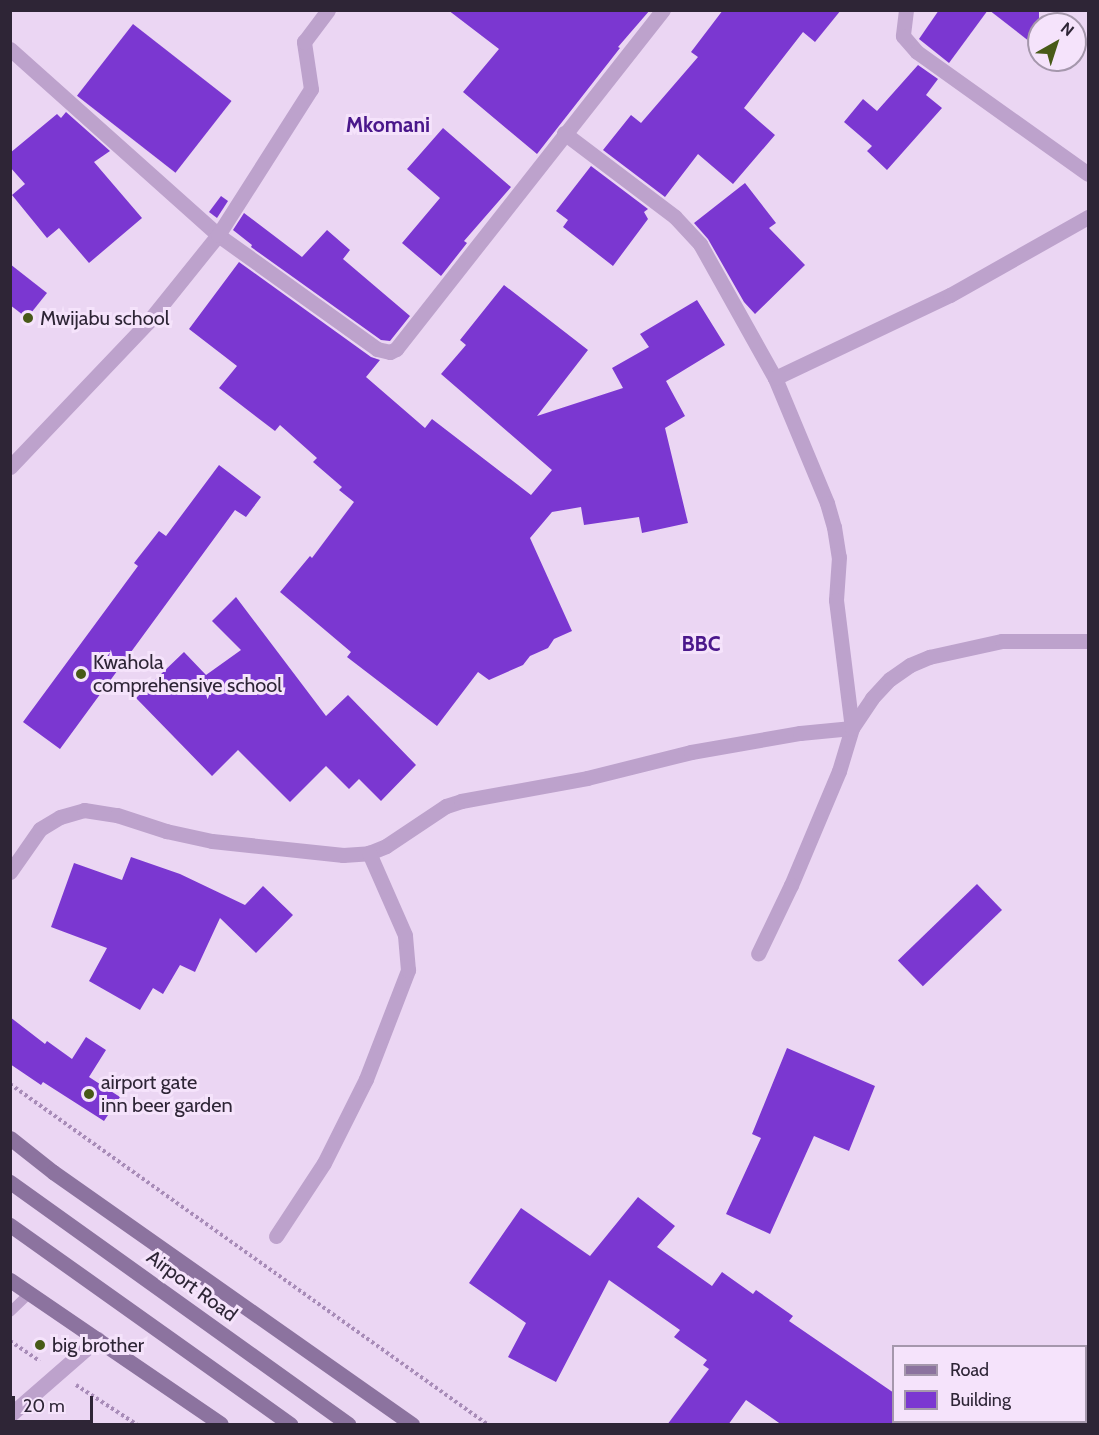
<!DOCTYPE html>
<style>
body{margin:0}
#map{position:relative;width:1099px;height:1435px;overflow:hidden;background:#ebd6f3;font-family:Cabin,sans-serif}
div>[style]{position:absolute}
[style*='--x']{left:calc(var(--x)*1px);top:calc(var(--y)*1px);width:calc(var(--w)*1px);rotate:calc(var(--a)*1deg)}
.building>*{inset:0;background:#7b37d1;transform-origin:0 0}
.path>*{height:4px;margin-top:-2px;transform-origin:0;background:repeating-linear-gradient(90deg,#a88cb8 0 3px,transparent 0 6px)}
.lane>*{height:10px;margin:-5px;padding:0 5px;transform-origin:5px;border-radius:5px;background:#bda2cc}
.street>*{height:15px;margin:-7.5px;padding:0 7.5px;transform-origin:7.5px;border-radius:7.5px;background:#bda2cc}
.secondary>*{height:15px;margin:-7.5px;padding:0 7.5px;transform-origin:7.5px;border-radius:7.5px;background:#8c739f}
.dots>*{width:16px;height:16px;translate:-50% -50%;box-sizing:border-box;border:3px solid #f5e3fb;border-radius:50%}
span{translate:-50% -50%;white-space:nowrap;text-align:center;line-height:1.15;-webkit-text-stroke:6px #f5e3fb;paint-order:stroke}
.poi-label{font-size:20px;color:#2e2536}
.left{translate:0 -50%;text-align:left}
.street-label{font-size:20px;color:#2e2536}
.neighbourhood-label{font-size:21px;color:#4a178b;font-weight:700}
.frame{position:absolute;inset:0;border:12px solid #2e2536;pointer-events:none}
.legend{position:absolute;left:892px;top:1345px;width:195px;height:78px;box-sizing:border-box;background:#f5e3fb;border:2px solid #a597ac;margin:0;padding:8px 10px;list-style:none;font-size:18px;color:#2e2536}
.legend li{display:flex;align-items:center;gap:12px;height:30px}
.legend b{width:30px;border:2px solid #a597ac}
.north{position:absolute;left:1027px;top:12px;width:60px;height:60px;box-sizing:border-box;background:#f5e3fb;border:2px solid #a597ac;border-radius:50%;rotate:39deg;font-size:16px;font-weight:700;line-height:24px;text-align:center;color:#2e2536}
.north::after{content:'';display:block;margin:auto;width:21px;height:27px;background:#485a17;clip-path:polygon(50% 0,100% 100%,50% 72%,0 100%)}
.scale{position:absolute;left:12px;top:1396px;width:81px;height:27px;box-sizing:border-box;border:3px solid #2e2536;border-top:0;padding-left:8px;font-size:18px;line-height:21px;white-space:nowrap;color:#2e2536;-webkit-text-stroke:4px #f5e3fb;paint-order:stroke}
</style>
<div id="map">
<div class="building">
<i style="clip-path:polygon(448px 10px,650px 10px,618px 47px,620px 48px,537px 154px,463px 92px,499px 49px)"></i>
<i style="clip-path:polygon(723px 10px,841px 10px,815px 42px,803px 32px,744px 108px,775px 135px,733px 184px,698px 154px,665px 197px,603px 150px,631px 115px,641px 123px,698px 57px,691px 52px)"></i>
<i style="clip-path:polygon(939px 10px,988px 10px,949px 63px,919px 39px)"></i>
<i style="clip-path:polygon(989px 10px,1039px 10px,1039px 49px)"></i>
<i style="left:133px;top:24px;width:125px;height:91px;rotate:38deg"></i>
<i style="clip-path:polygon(918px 65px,938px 79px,926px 95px,942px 108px,887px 170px,867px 151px,872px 146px,844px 122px,863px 99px,877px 111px)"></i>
<i style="clip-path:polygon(66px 112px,110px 151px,94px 162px,142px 218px,89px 263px,59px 228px,47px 238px,12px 195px,25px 184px,10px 167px,10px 153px,57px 114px,61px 118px)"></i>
<i style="clip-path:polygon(443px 128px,511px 187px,464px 241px,467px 243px,441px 276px,402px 243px,440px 198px,407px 169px)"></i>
<i style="clip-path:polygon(591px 166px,648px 209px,644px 212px,648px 219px,613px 266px,563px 227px,568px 220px,556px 211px)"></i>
<i style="clip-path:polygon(745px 183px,776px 223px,769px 228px,805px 265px,755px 314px,744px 302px,708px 239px,694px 223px)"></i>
<i style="clip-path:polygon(221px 196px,228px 201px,217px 218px,209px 212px)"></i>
<i style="clip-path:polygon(244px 213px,302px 257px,327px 230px,350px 250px,343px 259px,410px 316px,390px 341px,381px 340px,251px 247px,252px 245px,233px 230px)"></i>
<i style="clip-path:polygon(239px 262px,371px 357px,380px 360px,366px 377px,425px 428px,432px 419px,531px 495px,552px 470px,441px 374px,466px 345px,460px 340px,504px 285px,588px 350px,537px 416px,623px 388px,612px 368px,649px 347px,640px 334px,697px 300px,725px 345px,666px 381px,685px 416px,665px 428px,688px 523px,642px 533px,639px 517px,584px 525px,581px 507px,552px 512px,530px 538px,572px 631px,554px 639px,548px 648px,530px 656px,523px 665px,489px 680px,478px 672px,437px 726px,347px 657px,351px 652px,280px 592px,310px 556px,312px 558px,354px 502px,339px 490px,342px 487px,313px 462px,317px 458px,280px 425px,275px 431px,219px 388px,237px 366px,189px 329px)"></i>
<i style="clip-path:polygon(10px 264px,47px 293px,27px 318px,10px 305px)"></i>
<i style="clip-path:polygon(219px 465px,261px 497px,246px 517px,235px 510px,60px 749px,23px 722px,138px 566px,134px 563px,159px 531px,166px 536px)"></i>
<i style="clip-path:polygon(236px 597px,326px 716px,348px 695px,416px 765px,381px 801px,359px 779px,349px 789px,326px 766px,290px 802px,238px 750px,212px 776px,136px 698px,184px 652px,206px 675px,241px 650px,212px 621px)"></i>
<i style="clip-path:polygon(131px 857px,180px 874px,245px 905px,263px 886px,293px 915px,256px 953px,220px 918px,195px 972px,180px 965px,163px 994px,153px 988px,140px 1010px,89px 981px,107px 948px,51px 927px,74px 863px,122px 880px)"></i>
<i style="left:977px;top:884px;width:36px;height:110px;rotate:46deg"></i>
<i style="clip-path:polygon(10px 1017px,45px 1044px,47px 1041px,72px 1059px,86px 1037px,106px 1050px,89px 1077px,120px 1097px,104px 1121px,43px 1082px,41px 1085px,10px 1064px)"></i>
<i style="clip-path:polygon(787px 1048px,875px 1086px,849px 1151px,814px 1136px,770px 1234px,726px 1214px,761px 1138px,752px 1134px)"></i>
<i style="clip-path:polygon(638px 1197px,675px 1226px,657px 1247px,712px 1286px,722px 1272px,753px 1294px,756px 1290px,793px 1316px,789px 1321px,894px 1393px,894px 1425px,782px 1425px,746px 1400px,728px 1425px,667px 1425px,709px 1369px,703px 1365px,707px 1360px,674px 1337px,680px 1330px,609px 1280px,556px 1382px,508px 1357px,526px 1323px,469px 1283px,521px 1208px,590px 1256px)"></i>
</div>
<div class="path">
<i style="--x:10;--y:1084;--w:586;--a:35.48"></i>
<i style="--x:10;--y:1341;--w:36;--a:34"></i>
<i style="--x:76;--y:1385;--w:72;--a:33"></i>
</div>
<div class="lane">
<i style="--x:10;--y:1312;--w:28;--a:-44"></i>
</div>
<div class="street">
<i style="--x:906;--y:10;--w:26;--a:97"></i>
<i style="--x:903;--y:36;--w:21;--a:49"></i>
<i style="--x:917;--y:52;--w:210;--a:35.5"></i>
<i style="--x:10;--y:49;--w:279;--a:41.8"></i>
<i style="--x:218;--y:235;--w:196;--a:35.6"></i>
<i style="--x:377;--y:349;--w:13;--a:13"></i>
<i style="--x:390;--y:352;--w:7;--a:-27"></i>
<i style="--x:396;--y:349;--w:432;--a:-51.8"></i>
<i style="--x:564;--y:133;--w:139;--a:37.1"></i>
<i style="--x:675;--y:217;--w:37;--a:47"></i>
<i style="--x:700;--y:244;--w:154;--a:60.8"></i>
<i style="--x:775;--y:378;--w:135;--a:67.4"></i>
<i style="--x:827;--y:503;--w:25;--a:74"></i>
<i style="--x:834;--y:527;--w:30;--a:81"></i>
<i style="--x:839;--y:557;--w:43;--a:94"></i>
<i style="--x:836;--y:600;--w:129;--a:82.9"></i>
<i style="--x:852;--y:728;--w:45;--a:106.8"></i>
<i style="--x:839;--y:771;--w:124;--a:112.8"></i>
<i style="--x:791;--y:885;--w:76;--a:115.6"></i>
<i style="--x:775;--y:378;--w:194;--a:-25.4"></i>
<i style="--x:950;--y:295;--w:159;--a:-29.5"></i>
<i style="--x:10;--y:467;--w:200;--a:-46.4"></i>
<i style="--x:148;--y:322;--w:112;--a:-51.2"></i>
<i style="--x:218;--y:235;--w:173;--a:-57.5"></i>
<i style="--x:311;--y:89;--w:48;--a:-98.5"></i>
<i style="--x:304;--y:42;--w:40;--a:-53"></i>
<i style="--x:10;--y:872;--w:52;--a:-55.1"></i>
<i style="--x:40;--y:829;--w:23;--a:-31"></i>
<i style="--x:60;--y:817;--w:25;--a:-16"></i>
<i style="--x:84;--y:810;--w:33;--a:9"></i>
<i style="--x:117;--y:815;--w:52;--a:18.1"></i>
<i style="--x:166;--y:831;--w:47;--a:12.3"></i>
<i style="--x:212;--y:841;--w:132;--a:6.1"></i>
<i style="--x:343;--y:855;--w:26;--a:-4"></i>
<i style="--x:369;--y:853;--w:18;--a:-22"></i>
<i style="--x:386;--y:846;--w:72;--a:-33.7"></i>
<i style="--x:446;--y:806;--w:16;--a:-18"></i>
<i style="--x:461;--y:801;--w:128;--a:-10.3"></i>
<i style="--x:587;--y:778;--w:107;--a:-14"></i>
<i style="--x:691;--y:752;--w:111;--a:-9.9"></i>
<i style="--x:800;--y:733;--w:52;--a:-5.5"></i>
<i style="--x:852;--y:728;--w:36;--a:-56"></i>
<i style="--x:872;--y:698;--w:26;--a:-47"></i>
<i style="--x:890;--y:679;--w:24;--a:-35"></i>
<i style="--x:910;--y:665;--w:21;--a:-23"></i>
<i style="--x:929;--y:657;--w:75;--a:-12.4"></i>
<i style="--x:1002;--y:641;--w:86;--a:0"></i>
<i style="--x:276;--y:1236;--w:87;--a:-56.7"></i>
<i style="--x:324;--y:1163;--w:94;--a:-63.4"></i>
<i style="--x:366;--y:1079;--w:117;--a:-68.9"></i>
<i style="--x:408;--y:970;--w:35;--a:-95"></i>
<i style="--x:405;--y:935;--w:90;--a:-113.7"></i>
<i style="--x:10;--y:1415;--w:116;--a:-41.1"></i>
</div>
<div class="secondary">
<i style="--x:10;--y:1138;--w:55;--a:38.3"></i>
<i style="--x:53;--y:1172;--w:439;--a:35.1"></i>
<i style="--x:10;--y:1182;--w:416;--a:35.6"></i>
<i style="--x:10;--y:1225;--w:344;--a:35.4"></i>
<i style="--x:10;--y:1280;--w:255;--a:34.3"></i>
</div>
<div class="dots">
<i style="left:28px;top:318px;background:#485a17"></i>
<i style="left:81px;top:674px;background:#485a17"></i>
<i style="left:89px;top:1094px;background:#485a17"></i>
<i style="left:40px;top:1345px;background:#485a17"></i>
</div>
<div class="poi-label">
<span class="left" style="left:40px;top:318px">Mwijabu school</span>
<span class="left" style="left:93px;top:674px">Kwahola<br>comprehensive school</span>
<span class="left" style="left:101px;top:1094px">airport gate<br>inn beer garden</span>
<span class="left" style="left:52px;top:1345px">big brother</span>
</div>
<div class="street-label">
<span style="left:192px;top:1286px;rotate:36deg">Airport Road</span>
</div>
<div class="neighbourhood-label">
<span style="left:388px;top:125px">Mkomani</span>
<span style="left:701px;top:644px">BBC</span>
</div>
<div class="frame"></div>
<ul class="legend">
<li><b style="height:8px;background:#8c739f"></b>Road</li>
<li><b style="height:16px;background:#7b37d1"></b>Building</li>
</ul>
<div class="north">N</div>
<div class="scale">20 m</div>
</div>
